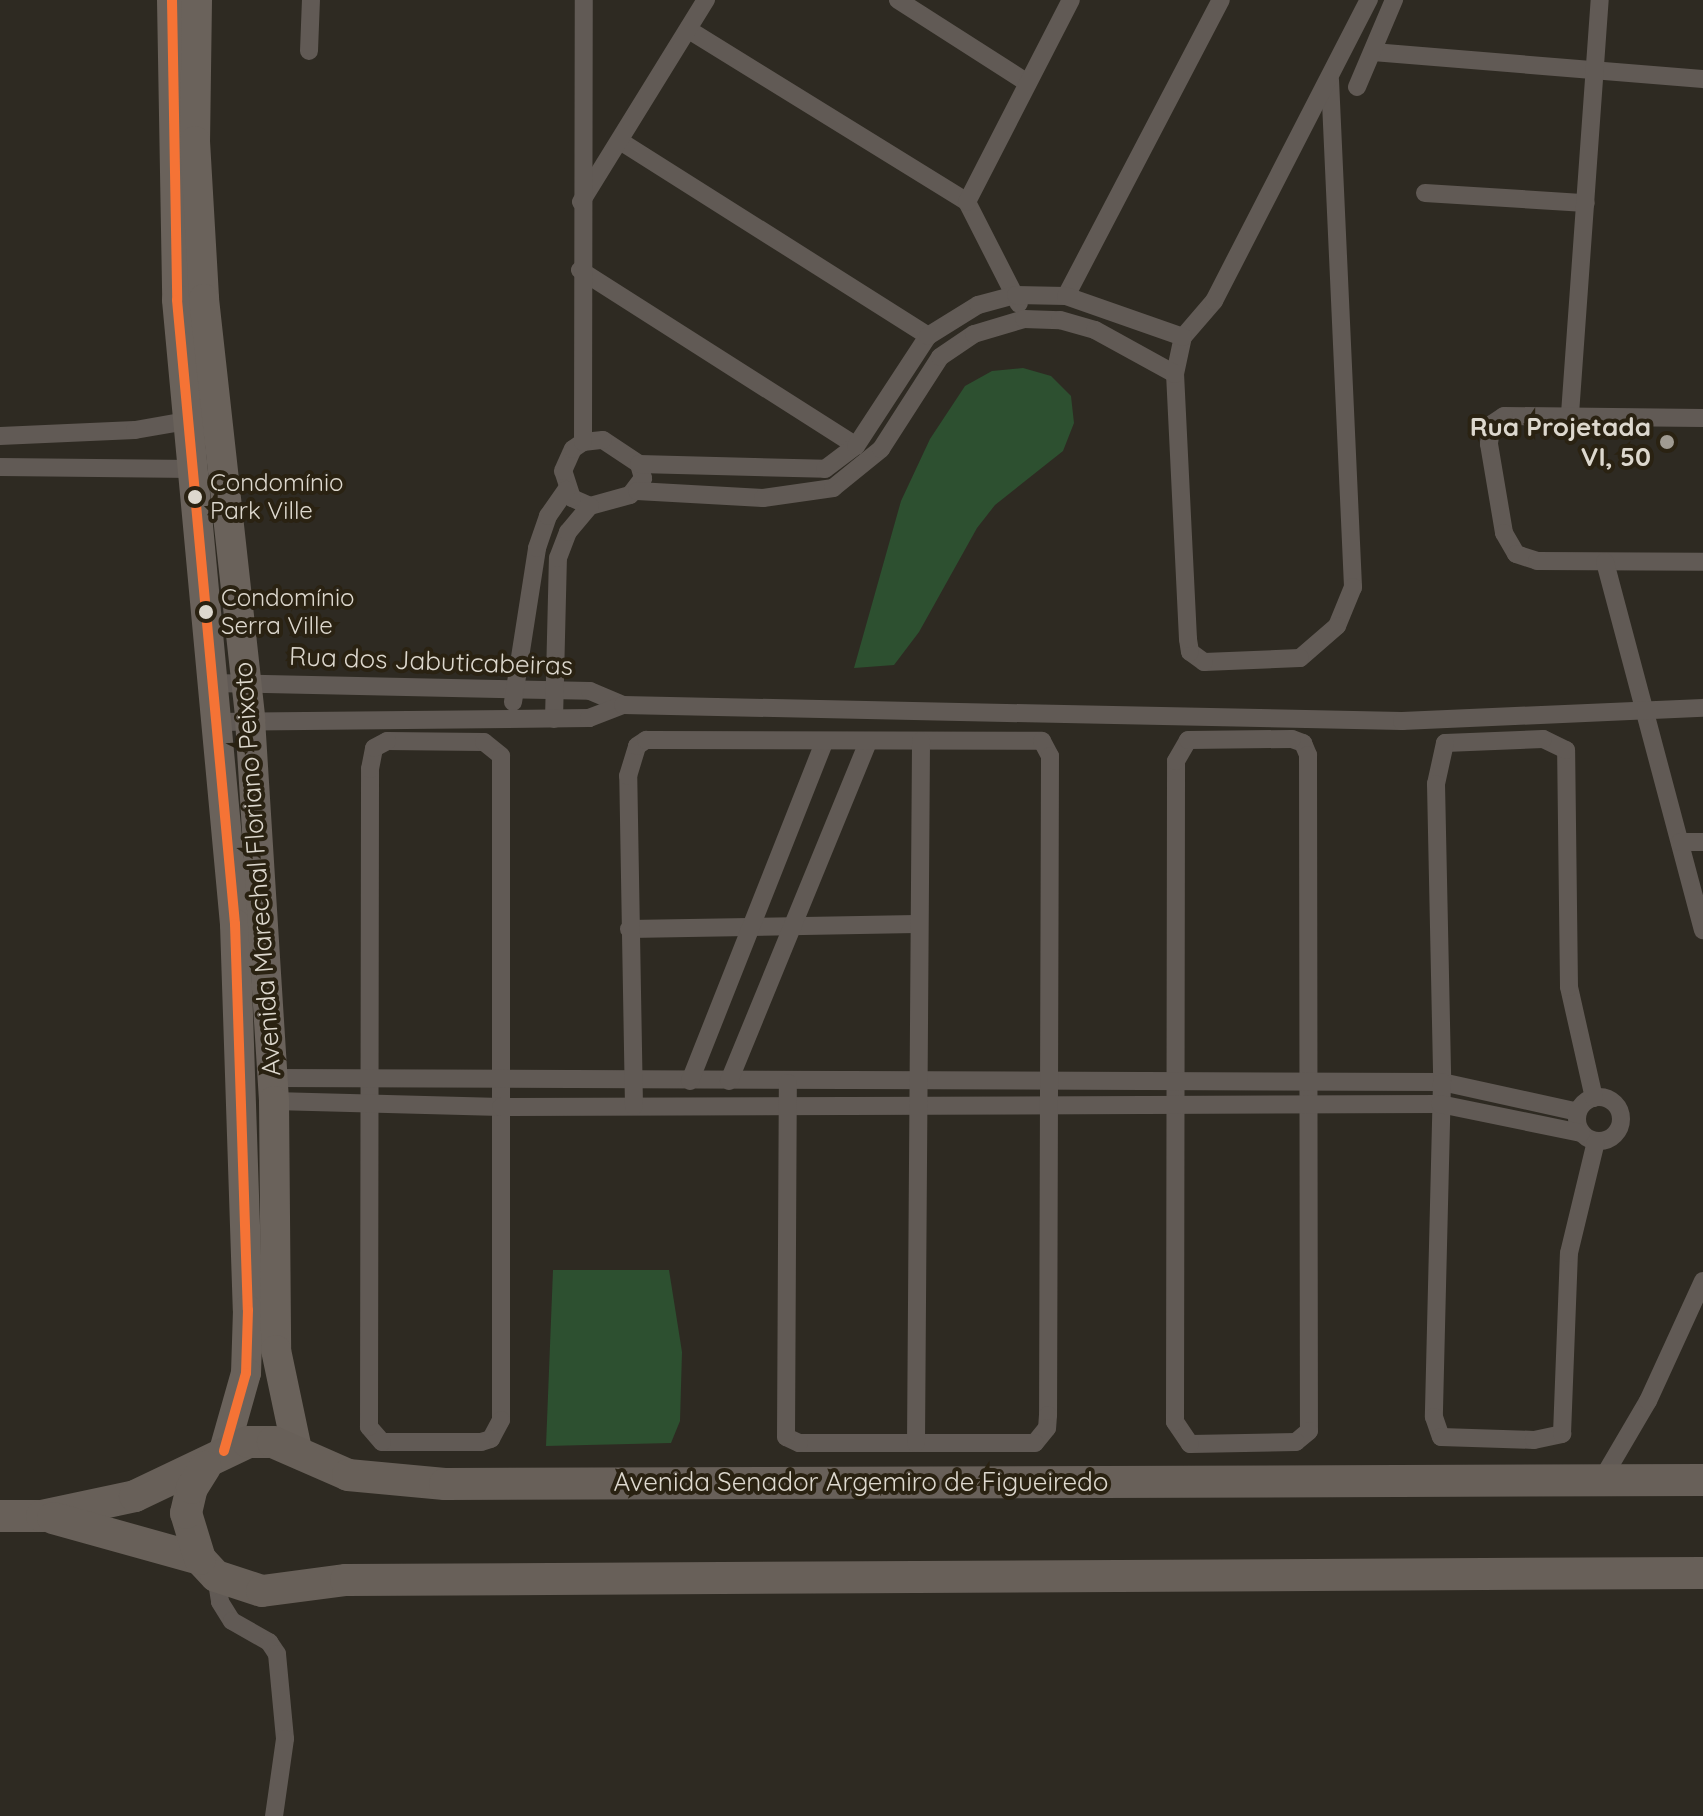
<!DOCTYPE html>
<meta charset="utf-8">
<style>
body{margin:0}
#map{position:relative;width:1703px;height:1816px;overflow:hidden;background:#2e2a22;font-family:Quicksand,sans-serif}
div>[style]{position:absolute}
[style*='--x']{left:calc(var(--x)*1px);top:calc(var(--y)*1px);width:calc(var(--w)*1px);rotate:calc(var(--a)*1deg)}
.water>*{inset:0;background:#2d5030}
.minor>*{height:18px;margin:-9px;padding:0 9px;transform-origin:9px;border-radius:9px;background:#615a55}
.minor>.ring{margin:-9px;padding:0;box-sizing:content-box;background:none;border:18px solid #615a55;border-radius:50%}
.primary>*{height:30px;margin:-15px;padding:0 15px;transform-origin:15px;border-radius:15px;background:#6a625b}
.trunk>*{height:32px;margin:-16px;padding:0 16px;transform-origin:16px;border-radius:16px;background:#686059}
.bus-1>*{height:10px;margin:-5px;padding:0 5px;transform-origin:5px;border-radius:5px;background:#f57335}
.dots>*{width:22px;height:22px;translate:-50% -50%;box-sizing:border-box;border:4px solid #2a2212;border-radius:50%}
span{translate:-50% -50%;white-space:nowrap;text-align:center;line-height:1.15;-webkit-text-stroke:8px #2a2212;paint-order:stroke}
.bus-label{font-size:24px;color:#ddd8ce}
.left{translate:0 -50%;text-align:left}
.poi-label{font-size:26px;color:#ddd8ce;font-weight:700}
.right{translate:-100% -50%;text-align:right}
.street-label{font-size:26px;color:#ddd8ce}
</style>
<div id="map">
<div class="water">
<i style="clip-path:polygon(1023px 368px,1051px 376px,1071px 396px,1074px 423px,1063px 451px,995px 505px,977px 528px,919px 632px,894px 665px,854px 668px,901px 501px,930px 439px,965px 386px,992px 371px)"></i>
<i style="clip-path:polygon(553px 1270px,669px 1270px,682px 1352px,680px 1421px,671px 1443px,546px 1446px)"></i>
</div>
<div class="minor">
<i style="--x:898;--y:0;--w:154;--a:32.6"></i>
<i style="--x:689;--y:30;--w:327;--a:31.7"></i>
<i style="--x:967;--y:202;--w:114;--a:63"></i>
<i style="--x:309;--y:51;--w:51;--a:-87.8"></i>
<i style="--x:1373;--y:52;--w:331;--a:4.7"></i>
<i style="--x:1330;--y:80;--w:508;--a:87.4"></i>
<i style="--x:1353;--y:587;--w:42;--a:112.3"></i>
<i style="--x:1337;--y:626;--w:49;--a:139.1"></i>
<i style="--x:1300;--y:658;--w:96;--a:177.6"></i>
<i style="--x:1204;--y:662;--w:17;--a:-144"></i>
<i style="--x:1190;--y:652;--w:13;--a:-99"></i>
<i style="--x:1188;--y:639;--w:265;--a:-92.8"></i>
<i style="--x:1175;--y:374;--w:38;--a:-78"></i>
<i style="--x:1183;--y:337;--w:48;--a:-49.3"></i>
<i style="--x:1214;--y:301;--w:339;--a:-62.8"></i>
<i style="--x:1357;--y:87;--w:95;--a:-67"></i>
<i style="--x:620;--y:141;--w:365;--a:32.3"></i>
<i style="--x:1425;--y:193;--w:161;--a:3.6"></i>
<i style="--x:581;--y:202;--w:238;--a:-58.3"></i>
<i style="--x:967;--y:202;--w:227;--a:-62.8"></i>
<i style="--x:580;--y:270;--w:327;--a:32.5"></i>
<i style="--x:1066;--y:296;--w:334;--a:-62.4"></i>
<i style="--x:1570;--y:414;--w:415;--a:-85.9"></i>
<i style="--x:1703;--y:418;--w:199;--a:-179.4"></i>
<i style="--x:1504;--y:416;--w:14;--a:146"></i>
<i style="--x:1492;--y:424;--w:20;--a:99"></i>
<i style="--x:1489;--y:444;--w:90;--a:80.4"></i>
<i style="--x:1504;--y:533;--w:24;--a:60"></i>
<i style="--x:1516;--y:554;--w:22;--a:18"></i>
<i style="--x:1537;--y:561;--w:166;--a:0.3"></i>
<i style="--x:0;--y:436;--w:135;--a:-2.5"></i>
<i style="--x:135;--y:430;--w:53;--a:-9.8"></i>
<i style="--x:603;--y:440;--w:43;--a:33.7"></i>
<i style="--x:639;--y:464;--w:15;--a:74"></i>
<i style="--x:643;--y:478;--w:21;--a:127"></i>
<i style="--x:630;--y:495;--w:41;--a:164.6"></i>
<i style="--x:590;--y:506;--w:20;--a:-156"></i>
<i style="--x:572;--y:498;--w:28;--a:-108"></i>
<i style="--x:563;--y:471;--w:24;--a:-66"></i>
<i style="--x:573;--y:449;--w:12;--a:-35"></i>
<i style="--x:583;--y:442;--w:20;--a:-6"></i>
<i style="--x:583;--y:442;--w:442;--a:-89.9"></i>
<i style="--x:639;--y:464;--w:186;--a:1.5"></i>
<i style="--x:825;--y:469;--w:39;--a:-37"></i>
<i style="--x:856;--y:446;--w:131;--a:-56.8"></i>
<i style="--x:928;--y:336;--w:59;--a:-31.8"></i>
<i style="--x:978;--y:305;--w:39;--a:-15"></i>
<i style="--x:1016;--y:295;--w:50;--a:1.1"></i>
<i style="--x:1066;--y:296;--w:124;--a:19.3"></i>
<i style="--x:0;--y:467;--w:194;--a:0.6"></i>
<i style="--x:637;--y:491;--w:126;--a:3.2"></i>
<i style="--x:763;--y:498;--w:71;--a:-8.1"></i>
<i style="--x:833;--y:488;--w:62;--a:-39.1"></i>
<i style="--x:881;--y:449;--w:109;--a:-57.3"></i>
<i style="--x:940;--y:357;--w:41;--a:-34.1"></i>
<i style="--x:974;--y:334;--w:52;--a:-16.7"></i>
<i style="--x:1024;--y:319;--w:36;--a:2"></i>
<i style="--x:1060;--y:320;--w:36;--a:16"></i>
<i style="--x:1095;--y:330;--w:91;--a:28.8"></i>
<i style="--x:1605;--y:562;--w:381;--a:75.1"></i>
<i style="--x:214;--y:683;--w:376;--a:1.2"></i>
<i style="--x:590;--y:691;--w:36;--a:23"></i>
<i style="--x:513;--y:702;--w:156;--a:-81.1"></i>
<i style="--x:537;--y:548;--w:34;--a:-71"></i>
<i style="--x:548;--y:516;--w:32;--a:-55"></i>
<i style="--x:554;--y:719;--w:161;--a:-88.6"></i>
<i style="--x:558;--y:558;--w:28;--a:-69"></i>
<i style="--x:568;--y:532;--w:34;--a:-50"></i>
<i style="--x:217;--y:722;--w:372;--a:-0.6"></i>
<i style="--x:589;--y:718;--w:36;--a:-21"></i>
<i style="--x:623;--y:705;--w:779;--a:1.18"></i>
<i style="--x:1402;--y:721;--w:301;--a:-2.5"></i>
<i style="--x:1292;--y:739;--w:12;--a:20"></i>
<i style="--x:1303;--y:743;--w:13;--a:67"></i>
<i style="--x:1308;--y:755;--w:676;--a:89.92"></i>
<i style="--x:1309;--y:1431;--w:17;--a:140"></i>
<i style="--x:1296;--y:1442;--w:106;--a:178.9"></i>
<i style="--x:1190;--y:1444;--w:27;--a:-124"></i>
<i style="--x:1175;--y:1422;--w:661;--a:-89.91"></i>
<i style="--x:1176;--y:761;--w:24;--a:-60"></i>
<i style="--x:1188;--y:740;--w:104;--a:-0.6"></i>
<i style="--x:387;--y:741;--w:97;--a:0.6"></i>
<i style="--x:484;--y:742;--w:22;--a:39"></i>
<i style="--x:501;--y:756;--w:664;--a:90"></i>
<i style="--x:501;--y:1420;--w:21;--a:118"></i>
<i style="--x:491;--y:1439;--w:10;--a:163"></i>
<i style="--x:481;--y:1442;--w:99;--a:180"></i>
<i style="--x:382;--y:1442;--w:20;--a:-131"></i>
<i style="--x:369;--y:1427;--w:658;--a:-89.91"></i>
<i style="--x:370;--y:769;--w:21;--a:-79"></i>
<i style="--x:374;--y:748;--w:15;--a:-28"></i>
<i style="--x:1680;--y:842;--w:23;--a:0"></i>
<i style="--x:629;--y:929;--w:287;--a:-1"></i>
<i style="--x:272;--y:1078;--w:1170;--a:0.2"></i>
<i style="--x:1442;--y:1082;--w:139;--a:12.4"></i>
<i style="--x:690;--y:1081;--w:365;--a:-68.4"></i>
<i style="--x:729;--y:1081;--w:366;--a:-67.7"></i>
<i class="ring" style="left:1577px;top:1097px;width:26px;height:26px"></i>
<i style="--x:1594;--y:1098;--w:114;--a:-102.7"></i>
<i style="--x:1569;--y:987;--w:237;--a:-90.7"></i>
<i style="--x:1566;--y:750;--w:25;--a:-154"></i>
<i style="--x:1543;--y:739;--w:98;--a:177.7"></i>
<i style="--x:1445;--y:743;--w:42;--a:102.4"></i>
<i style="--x:1436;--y:784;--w:298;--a:88.8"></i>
<i style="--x:1442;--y:1082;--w:335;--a:91.4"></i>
<i style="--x:1434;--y:1417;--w:21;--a:71"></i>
<i style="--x:1441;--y:1437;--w:93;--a:1.8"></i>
<i style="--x:1534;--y:1440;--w:29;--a:-12"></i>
<i style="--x:1562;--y:1434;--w:181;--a:-87.8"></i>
<i style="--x:1569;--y:1253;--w:115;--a:-76.4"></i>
<i style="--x:274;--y:1101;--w:227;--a:1.5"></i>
<i style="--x:501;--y:1107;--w:939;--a:-0.18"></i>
<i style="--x:1440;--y:1104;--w:144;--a:11.6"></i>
<i style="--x:634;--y:1106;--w:330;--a:-91"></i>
<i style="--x:628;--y:776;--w:31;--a:-73"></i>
<i style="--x:637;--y:746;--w:11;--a:-34"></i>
<i style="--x:646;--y:740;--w:396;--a:0.1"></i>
<i style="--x:1042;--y:741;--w:17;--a:62"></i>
<i style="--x:1050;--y:756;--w:659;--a:90.17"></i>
<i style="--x:1048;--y:1415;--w:13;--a:94"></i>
<i style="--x:1047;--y:1428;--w:19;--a:129"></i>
<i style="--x:1035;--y:1443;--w:236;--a:180"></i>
<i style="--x:799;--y:1443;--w:14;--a:-155"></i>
<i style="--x:786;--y:1437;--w:354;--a:-89.7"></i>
<i style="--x:916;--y:1443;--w:702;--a:-89.59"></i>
<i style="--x:1601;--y:1481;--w:93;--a:-59.6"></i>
<i style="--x:1648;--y:1401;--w:132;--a:-65.4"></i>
<i style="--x:216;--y:1576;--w:26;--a:81"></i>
<i style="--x:220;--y:1602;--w:22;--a:58"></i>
<i style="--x:232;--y:1621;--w:43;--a:29.6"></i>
<i style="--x:269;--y:1642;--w:14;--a:56"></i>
<i style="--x:277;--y:1654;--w:85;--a:84.6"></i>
<i style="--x:285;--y:1739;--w:78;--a:98.1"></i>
</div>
<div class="primary">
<i style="--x:172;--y:0;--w:300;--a:89"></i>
<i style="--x:177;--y:300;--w:627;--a:84.69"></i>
<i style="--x:235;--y:924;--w:386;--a:88.1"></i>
<i style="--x:248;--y:1310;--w:63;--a:91.8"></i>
<i style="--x:246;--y:1373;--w:81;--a:105.8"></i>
<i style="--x:197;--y:0;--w:141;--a:90.8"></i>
<i style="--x:195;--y:141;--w:158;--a:86.7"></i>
<i style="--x:204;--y:299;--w:423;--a:83.7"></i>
<i style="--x:250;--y:719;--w:383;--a:86.4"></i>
<i style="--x:274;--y:1101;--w:249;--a:89.5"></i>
<i style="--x:276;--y:1350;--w:102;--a:78.1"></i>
</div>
<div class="trunk">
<i style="--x:0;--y:1516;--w:42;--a:0"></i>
<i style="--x:42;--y:1516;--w:95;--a:-12.1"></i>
<i style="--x:135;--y:1496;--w:125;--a:-25.5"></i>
<i style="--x:248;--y:1442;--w:25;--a:0"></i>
<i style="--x:273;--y:1442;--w:82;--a:23.7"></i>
<i style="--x:348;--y:1475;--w:97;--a:5.3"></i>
<i style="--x:445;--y:1484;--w:1258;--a:-0.18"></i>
<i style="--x:53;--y:1518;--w:153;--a:15.6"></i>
<i style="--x:200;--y:1559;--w:23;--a:47"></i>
<i style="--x:216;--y:1576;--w:48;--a:18.1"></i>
<i style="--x:262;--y:1591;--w:85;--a:-7.5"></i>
<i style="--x:346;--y:1580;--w:1357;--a:-0.3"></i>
<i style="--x:200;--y:1559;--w:48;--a:-106.9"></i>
<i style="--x:186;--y:1513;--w:26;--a:-77"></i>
<i style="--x:192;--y:1488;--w:25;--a:-58"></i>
</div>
<div class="bus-1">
<i style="--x:172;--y:0;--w:300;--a:89"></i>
<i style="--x:177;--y:300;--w:627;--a:84.69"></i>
<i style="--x:235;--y:924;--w:386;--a:88.1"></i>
<i style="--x:248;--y:1310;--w:63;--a:91.8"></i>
<i style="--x:246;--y:1373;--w:81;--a:105.8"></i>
</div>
<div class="dots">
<i style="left:1667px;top:442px;background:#a09b92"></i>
<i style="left:195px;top:497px;background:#ddd8ce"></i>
<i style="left:206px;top:612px;background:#ddd8ce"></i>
</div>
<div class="bus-label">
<span class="left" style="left:210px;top:497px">Condomínio<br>Park Ville</span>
<span class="left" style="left:221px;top:612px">Condomínio<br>Serra Ville</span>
</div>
<div class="poi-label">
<span class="right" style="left:1651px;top:442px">Rua Projetada<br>VI, 50</span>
</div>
<div class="street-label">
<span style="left:431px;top:661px;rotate:2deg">Rua dos Jabuticabeiras</span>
<span style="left:257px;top:869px;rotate:-94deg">Avenida Marechal Floriano Peixoto</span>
<span style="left:861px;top:1482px">Avenida Senador Argemiro de Figueiredo</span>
</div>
</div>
